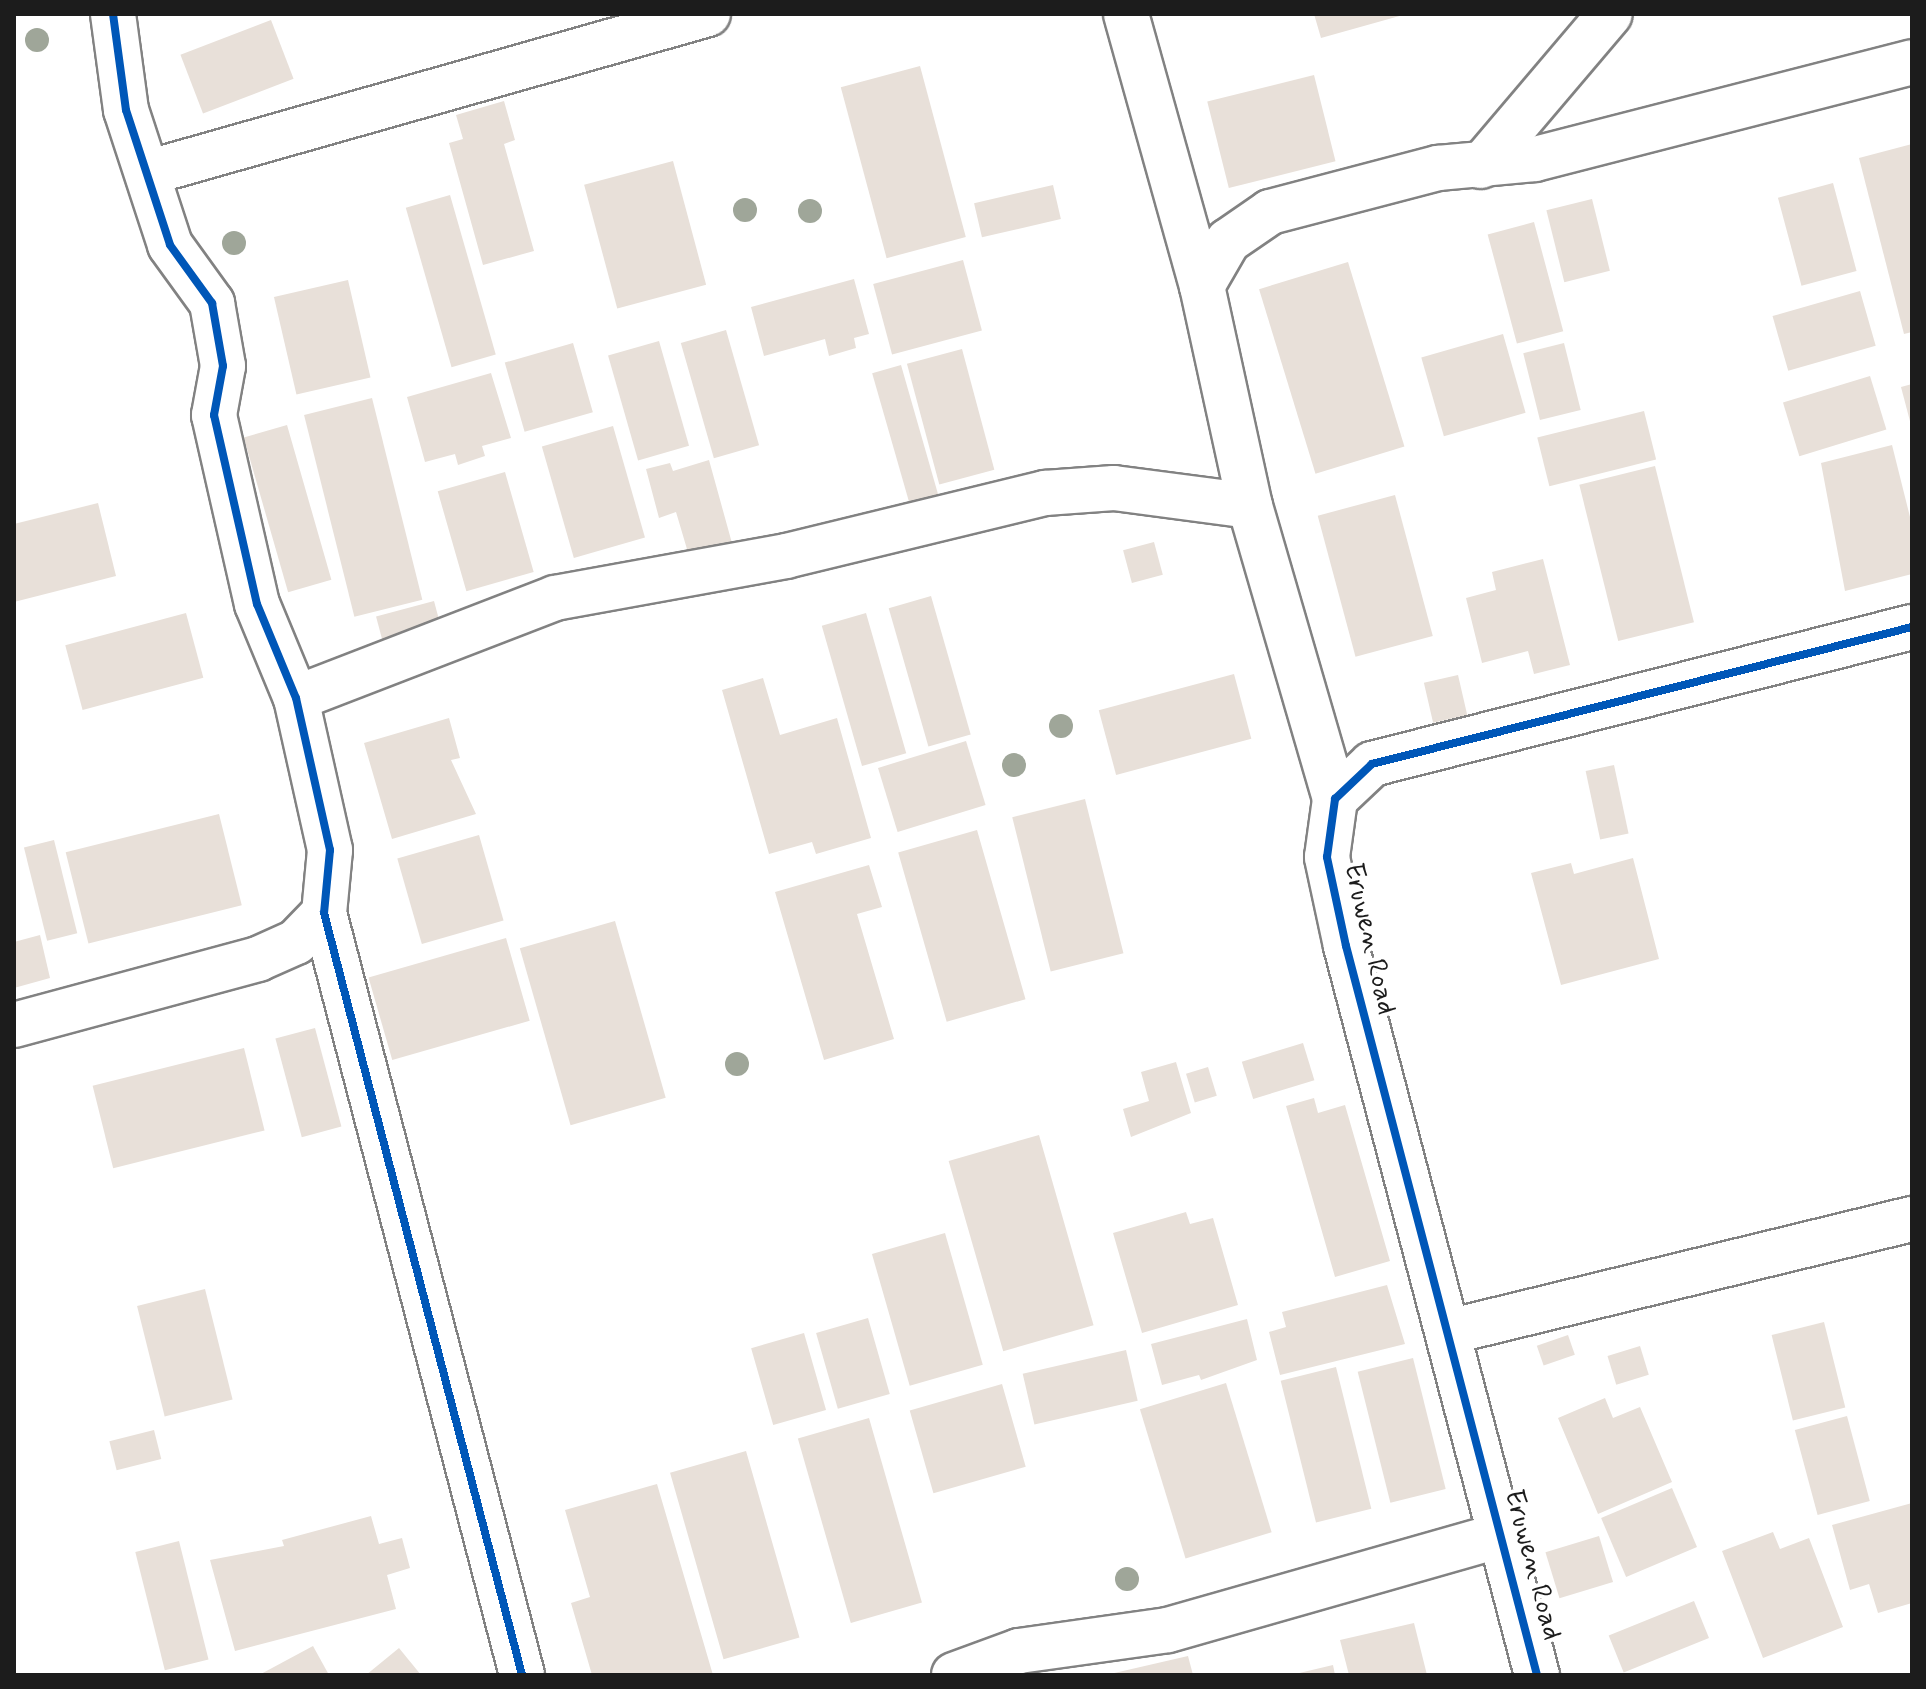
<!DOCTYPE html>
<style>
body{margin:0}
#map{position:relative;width:1926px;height:1689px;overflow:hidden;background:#fff;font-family:Mynerve,sans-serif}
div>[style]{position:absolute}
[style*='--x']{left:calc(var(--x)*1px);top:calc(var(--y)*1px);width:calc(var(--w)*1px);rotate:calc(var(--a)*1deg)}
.building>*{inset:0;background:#e8e0d9;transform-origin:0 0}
.roads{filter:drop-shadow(2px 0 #828282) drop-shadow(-2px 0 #828282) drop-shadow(0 2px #828282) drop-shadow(0 -2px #828282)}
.minor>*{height:44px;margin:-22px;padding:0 22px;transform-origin:22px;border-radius:22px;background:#fff}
.cycleway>*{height:8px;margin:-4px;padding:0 4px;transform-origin:4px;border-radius:4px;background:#0057b8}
.trees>*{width:24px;height:24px;margin:-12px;border-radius:50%;background:#9fa699}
span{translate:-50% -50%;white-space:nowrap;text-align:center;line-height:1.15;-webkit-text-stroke:8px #fff;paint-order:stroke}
.street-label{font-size:28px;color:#1c1c1c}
.frame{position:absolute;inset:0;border:16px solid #1c1c1c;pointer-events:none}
</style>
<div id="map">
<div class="building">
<i style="clip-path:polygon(1314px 14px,1402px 14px,1403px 15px,1321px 38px)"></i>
<i style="left:271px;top:20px;width:63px;height:97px;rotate:69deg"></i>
<i style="left:920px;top:66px;width:177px;height:82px;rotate:75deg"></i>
<i style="left:1314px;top:75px;width:89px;height:110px;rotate:76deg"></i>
<i style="clip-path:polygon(504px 101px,515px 140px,504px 144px,534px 251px,483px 265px,449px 143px,463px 139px,456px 115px)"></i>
<i style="clip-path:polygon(1912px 144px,1912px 332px,1904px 334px,1859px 158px)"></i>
<i style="left:673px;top:161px;width:128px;height:92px;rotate:75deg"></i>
<i style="left:1833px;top:183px;width:91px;height:57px;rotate:75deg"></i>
<i style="left:1053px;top:185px;width:35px;height:81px;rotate:77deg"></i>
<i style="left:450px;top:195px;width:166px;height:46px;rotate:74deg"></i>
<i style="left:1592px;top:199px;width:74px;height:47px;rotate:76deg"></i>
<i style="left:1534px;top:222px;width:113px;height:48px;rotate:75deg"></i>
<i style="left:963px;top:260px;width:73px;height:93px;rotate:75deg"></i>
<i style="left:1348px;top:262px;width:193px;height:93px;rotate:73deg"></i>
<i style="clip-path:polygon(854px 279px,869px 334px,854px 338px,856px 348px,829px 356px,825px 339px,764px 356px,751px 307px)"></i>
<i style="left:348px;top:280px;width:100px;height:76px;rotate:77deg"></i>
<i style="left:1860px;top:291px;width:57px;height:91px;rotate:74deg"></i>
<i style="left:726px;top:330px;width:120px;height:47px;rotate:74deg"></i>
<i style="left:1503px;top:334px;width:82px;height:85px;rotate:74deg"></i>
<i style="left:659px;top:341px;width:109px;height:53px;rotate:74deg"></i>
<i style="left:573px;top:343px;width:72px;height:71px;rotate:74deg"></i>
<i style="left:1564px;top:343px;width:69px;height:42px;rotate:76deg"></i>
<i style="left:962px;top:349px;width:125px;height:57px;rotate:75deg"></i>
<i style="left:901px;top:365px;width:153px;height:30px;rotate:74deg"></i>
<i style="clip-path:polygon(491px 373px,511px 438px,482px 446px,485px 456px,458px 465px,455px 454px,425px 462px,407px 397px)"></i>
<i style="left:1870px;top:376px;width:56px;height:91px;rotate:73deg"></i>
<i style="clip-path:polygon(1912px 384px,1912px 425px,1911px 425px,1901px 387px)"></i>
<i style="left:372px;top:398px;width:208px;height:70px;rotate:76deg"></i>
<i style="left:1644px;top:411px;width:50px;height:110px;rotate:76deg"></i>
<i style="left:287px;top:425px;width:161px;height:45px;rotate:74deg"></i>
<i style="left:613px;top:426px;width:116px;height:74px;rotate:74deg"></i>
<i style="clip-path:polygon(1892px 445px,1912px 525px,1912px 574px,1845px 591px,1821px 463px)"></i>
<i style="clip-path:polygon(709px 460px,735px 554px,692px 566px,676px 512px,659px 518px,646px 469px,670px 463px,673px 471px)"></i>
<i style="left:1655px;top:466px;width:161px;height:78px;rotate:76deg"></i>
<i style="left:505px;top:472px;width:104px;height:70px;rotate:74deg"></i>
<i style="left:1395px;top:495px;width:146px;height:80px;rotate:75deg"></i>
<i style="clip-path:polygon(98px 503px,116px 576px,14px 602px,14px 524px)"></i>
<i style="left:1154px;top:542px;width:34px;height:32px;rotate:75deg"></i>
<i style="clip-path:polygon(1543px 559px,1570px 665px,1534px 674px,1528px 651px,1482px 663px,1466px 598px,1496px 590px,1492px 572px)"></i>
<i style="left:931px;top:596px;width:144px;height:44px;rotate:74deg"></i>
<i style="left:434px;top:601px;width:31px;height:60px;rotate:75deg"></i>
<i style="left:186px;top:613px;width:67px;height:125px;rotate:75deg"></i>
<i style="left:866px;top:613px;width:146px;height:46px;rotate:74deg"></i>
<i style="left:1234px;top:674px;width:67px;height:140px;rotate:75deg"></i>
<i style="left:1458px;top:675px;width:41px;height:35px;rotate:77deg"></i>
<i style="clip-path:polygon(763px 678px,780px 735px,837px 718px,871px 838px,816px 854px,812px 842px,769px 854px,722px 690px)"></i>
<i style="clip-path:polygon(449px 718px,460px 758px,451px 760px,476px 814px,392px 839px,364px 743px)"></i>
<i style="left:966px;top:741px;width:67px;height:92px;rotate:73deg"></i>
<i style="left:1614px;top:765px;width:70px;height:29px;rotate:78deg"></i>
<i style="left:1085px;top:799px;width:159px;height:75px;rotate:76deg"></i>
<i style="left:219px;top:814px;width:94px;height:158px;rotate:76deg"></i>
<i style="left:977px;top:830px;width:176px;height:82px;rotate:74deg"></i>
<i style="left:479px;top:835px;width:89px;height:85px;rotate:74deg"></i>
<i style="left:54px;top:840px;width:96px;height:31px;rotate:76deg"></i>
<i style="clip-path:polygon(1633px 858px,1659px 959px,1561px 985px,1531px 873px,1571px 863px,1574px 874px)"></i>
<i style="clip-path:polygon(869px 865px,882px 907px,857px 914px,894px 1039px,824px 1060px,775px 892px)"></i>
<i style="left:615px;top:921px;width:184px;height:99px;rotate:74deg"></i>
<i style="clip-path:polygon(40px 935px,50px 978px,14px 988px,14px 942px)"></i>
<i style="left:506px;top:938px;width:86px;height:143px;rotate:74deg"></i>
<i style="left:315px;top:1028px;width:102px;height:41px;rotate:75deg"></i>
<i style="left:1303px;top:1043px;width:39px;height:64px;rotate:73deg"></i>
<i style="left:244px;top:1048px;width:85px;height:156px;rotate:76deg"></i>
<i style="clip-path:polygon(1176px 1062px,1191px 1113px,1131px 1137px,1123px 1109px,1149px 1101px,1141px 1072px)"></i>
<i style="left:1208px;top:1067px;width:30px;height:23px;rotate:73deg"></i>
<i style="clip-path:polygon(1314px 1098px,1318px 1113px,1345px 1105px,1390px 1261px,1335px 1277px,1286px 1106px)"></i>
<i style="left:1039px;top:1135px;width:198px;height:94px;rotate:74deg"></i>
<i style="clip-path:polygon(1186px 1212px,1190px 1224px,1213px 1218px,1238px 1305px,1142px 1333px,1113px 1233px)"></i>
<i style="left:945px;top:1233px;width:137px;height:76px;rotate:74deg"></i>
<i style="clip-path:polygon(1387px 1285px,1405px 1344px,1280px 1375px,1269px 1332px,1286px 1327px,1282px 1312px)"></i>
<i style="left:205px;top:1289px;width:114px;height:70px;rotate:76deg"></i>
<i style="left:868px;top:1318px;width:79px;height:54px;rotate:74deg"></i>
<i style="clip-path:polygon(1247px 1319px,1257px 1360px,1201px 1380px,1199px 1375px,1162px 1385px,1151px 1344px)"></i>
<i style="left:1824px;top:1322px;width:88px;height:54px;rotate:76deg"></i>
<i style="left:804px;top:1333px;width:80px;height:55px;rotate:74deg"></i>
<i style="left:1568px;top:1335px;width:21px;height:33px;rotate:71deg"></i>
<i style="left:1640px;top:1346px;width:30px;height:34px;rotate:73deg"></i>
<i style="left:1126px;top:1350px;width:52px;height:106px;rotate:77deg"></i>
<i style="left:1413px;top:1358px;width:135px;height:57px;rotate:76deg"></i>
<i style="left:1336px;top:1367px;width:146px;height:57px;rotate:76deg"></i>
<i style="left:1226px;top:1383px;width:156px;height:90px;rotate:73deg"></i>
<i style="left:1002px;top:1384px;width:86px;height:96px;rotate:74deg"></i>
<i style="clip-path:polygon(1605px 1398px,1613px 1418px,1640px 1407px,1672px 1482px,1598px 1514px,1558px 1418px)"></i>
<i style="left:1847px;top:1416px;width:88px;height:54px;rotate:75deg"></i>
<i style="left:869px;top:1418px;width:192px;height:74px;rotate:74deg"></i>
<i style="left:154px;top:1430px;width:30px;height:46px;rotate:76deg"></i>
<i style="left:746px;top:1451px;width:194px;height:79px;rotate:74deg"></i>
<i style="clip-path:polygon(657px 1484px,713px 1675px,592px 1675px,571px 1603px,590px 1597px,565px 1510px)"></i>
<i style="left:1672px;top:1488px;width:64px;height:77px;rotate:67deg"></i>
<i style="clip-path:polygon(1912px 1503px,1912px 1603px,1878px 1613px,1869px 1584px,1850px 1590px,1832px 1525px)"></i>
<i style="clip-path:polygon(371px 1516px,379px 1544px,402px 1538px,410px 1568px,387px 1575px,396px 1609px,235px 1651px,210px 1560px,284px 1546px,282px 1540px)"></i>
<i style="clip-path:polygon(1773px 1532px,1780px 1549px,1809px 1538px,1843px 1627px,1763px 1658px,1722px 1551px)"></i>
<i style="left:1599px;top:1536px;width:48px;height:56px;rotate:73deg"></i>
<i style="left:179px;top:1541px;width:122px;height:45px;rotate:76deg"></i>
<i style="left:1694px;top:1601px;width:40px;height:92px;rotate:68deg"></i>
<i style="clip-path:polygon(1414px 1623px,1427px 1675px,1349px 1675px,1340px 1640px)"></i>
<i style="clip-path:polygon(313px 1646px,329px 1675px,259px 1675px)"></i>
<i style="clip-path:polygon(399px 1648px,421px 1675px,366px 1675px)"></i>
<i style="clip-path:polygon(1188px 1656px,1193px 1675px,1111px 1675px,1110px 1674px)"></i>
<i style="clip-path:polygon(1333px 1665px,1335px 1675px,1295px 1675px,1295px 1674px)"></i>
</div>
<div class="roads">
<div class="minor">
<i style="--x:113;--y:14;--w:97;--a:82.3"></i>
<i style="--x:126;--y:110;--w:142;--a:71.9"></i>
<i style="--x:170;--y:245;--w:72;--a:54.1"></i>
<i style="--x:212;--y:303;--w:64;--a:80.1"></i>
<i style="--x:223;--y:366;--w:50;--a:100.4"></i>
<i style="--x:214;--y:415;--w:194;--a:77.2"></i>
<i style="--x:257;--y:604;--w:102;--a:67.5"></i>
<i style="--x:296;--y:698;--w:156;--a:77.4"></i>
<i style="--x:330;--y:850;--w:63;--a:95.4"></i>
<i style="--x:324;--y:913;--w:787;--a:75.43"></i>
<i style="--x:1126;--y:14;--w:282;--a:74.4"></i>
<i style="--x:1202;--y:286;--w:225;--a:77.7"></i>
<i style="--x:1250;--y:506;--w:305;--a:73.8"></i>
<i style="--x:1481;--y:166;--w:199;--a:-49.7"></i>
<i style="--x:147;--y:173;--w:583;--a:-15.82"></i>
<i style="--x:1202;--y:286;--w:52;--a:-60"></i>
<i style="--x:1228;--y:241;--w:51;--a:-34.6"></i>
<i style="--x:1270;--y:212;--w:174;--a:-14.7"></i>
<i style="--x:1438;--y:168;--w:97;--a:-5.3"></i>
<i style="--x:1535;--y:159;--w:389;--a:-14.4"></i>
<i style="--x:296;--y:698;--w:278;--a:-21.1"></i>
<i style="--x:555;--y:598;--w:235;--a:-10.3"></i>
<i style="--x:786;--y:556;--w:267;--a:-13.7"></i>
<i style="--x:1045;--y:493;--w:69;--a:-4.1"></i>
<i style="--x:1114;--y:488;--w:137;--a:7.5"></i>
<i style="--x:14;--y:1025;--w:253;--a:-15.1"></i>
<i style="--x:258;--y:959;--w:42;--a:-24.1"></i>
<i style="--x:296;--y:942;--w:40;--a:-46"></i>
<i style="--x:1448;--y:1332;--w:478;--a:-13.7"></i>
<i style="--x:954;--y:1675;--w:69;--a:-20.3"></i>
<i style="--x:1019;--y:1651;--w:150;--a:-8"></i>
<i style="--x:1168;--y:1630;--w:346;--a:-15.9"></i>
<i style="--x:1537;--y:1675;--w:754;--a:-104.68"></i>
<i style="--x:1346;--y:946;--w:91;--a:-102.1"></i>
<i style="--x:1327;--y:857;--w:59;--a:-82.1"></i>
<i style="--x:1335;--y:799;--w:51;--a:-43.4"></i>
<i style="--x:1372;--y:764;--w:557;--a:-14.24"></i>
</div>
</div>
<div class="cycleway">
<i style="--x:113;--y:14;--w:97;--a:82.3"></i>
<i style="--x:126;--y:110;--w:142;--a:71.9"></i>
<i style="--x:170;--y:245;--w:72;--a:54.1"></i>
<i style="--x:212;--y:303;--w:64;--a:80.1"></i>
<i style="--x:223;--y:366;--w:50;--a:100.4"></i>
<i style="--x:214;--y:415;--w:194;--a:77.2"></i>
<i style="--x:257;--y:604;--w:102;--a:67.5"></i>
<i style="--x:296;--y:698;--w:156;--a:77.4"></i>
<i style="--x:330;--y:850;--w:63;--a:95.4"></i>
<i style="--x:324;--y:913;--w:787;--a:75.43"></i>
<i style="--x:1537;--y:1675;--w:754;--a:-104.68"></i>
<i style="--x:1346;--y:946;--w:91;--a:-102.1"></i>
<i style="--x:1327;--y:857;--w:59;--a:-82.1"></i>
<i style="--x:1335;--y:799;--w:51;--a:-43.4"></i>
<i style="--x:1372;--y:764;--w:557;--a:-14.24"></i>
</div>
<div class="trees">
<i style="left:37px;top:40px"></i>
<i style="left:745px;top:210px"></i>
<i style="left:810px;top:211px"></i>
<i style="left:234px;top:243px"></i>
<i style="left:1061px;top:726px"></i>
<i style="left:1014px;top:765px"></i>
<i style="left:737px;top:1064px"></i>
<i style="left:1127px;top:1579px"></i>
</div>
<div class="street-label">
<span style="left:1369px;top:939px;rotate:77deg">Eruwen Road</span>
<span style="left:1532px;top:1565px;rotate:75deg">Eruwen Road</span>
</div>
<div class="frame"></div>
</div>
